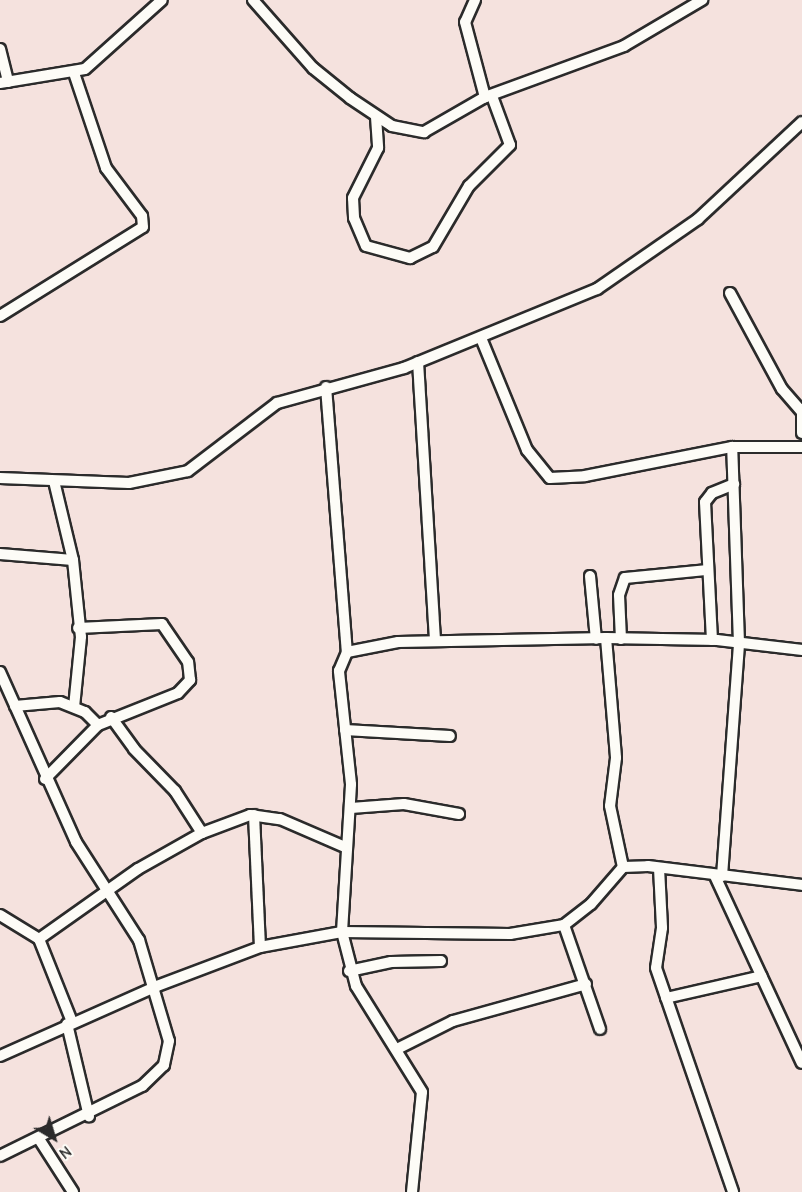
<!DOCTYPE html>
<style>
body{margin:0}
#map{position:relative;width:802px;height:1192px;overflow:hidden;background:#f5e2de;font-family:"Comic Neue",sans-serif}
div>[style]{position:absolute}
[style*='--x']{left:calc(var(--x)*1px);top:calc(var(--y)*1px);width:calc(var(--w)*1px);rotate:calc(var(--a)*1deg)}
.roads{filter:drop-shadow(2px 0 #2b2b2b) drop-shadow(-2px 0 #2b2b2b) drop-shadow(0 2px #2b2b2b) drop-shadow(0 -2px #2b2b2b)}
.minor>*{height:10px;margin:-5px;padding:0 5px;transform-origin:5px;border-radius:5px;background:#fdfcf7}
span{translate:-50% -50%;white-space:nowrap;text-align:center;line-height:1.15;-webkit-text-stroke:6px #fdfcf7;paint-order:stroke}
.north{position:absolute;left:24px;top:1108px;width:60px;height:60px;-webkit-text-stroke:4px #fdfcf7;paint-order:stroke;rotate:142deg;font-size:16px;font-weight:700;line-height:24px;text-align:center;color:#2b2b2b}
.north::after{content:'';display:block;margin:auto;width:21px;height:27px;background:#2b2b2b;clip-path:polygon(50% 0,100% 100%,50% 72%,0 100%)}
</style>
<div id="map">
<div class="roads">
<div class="minor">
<i style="--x:253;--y:0;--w:91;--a:48.6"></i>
<i style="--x:313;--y:68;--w:48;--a:39"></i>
<i style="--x:350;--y:98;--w:50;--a:33.7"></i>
<i style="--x:392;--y:126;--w:33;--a:11"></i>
<i style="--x:424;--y:132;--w:70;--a:-29.8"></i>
<i style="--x:485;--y:97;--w:148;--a:-20.1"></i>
<i style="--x:624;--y:46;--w:91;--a:-30.5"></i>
<i style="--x:475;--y:0;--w:24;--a:114"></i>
<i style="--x:465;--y:22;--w:78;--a:75.1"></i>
<i style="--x:0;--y:49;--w:34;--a:76"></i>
<i style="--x:0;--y:83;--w:86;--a:-9.4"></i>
<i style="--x:85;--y:69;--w:103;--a:-41.9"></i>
<i style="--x:376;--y:117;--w:31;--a:86"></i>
<i style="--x:378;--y:148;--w:56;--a:116.6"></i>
<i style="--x:353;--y:198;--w:20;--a:87"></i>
<i style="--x:354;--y:218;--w:30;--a:67"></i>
<i style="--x:366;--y:246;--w:46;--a:15.3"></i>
<i style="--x:410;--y:258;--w:25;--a:-26"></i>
<i style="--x:433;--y:247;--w:71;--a:-59.5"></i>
<i style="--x:469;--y:186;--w:58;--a:-45"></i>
<i style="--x:510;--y:145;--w:52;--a:-110.2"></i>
<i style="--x:730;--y:293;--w:109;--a:61.6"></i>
<i style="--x:782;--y:389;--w:29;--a:49"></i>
<i style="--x:0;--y:316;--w:168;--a:-31.9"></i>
<i style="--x:143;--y:227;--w:11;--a:-95"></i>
<i style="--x:142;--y:216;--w:60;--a:-126.9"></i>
<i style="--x:106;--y:168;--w:100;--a:-108.6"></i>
<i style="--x:481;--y:338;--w:121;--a:67.7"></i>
<i style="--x:527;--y:450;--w:36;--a:51"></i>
<i style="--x:550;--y:478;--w:35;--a:-3"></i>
<i style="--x:585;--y:476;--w:150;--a:-11.2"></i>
<i style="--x:732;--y:447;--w:70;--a:0"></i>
<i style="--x:418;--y:362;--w:279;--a:86.5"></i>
<i style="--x:326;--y:387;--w:266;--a:85.5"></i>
<i style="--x:802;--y:409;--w:24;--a:90"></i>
<i style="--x:0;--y:478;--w:129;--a:2.2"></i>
<i style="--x:129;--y:483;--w:60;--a:-11.5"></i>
<i style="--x:188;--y:471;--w:112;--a:-37.4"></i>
<i style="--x:277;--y:403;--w:132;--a:-15.4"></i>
<i style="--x:404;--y:368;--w:209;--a:-22.3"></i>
<i style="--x:597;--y:289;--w:123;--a:-34.7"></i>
<i style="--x:698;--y:219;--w:142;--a:-43"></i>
<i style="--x:54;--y:481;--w:81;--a:76.5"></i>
<i style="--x:73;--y:560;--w:77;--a:84.1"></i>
<i style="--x:81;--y:637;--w:70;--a:95.7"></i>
<i style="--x:0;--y:554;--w:73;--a:4.7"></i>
<i style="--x:590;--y:576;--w:63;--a:84.6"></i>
<i style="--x:606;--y:638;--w:120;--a:85.2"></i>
<i style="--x:616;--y:758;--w:48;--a:97.1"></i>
<i style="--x:610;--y:806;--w:62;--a:78"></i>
<i style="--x:621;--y:639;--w:44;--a:-92.6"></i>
<i style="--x:619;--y:595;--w:18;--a:-71"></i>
<i style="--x:625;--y:578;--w:81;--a:-5.6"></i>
<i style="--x:712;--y:640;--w:138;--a:-92.9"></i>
<i style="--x:705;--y:502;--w:11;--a:-52"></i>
<i style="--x:712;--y:493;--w:24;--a:-22"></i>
<i style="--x:0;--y:672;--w:186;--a:65.9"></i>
<i style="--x:76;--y:842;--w:117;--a:57.3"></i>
<i style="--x:139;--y:940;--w:105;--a:73.5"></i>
<i style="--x:169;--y:1041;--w:25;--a:102"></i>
<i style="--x:164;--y:1065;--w:30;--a:136"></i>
<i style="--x:142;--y:1086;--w:158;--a:153.8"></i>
<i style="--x:15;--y:706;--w:45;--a:-5.1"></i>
<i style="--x:60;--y:702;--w:27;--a:22"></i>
<i style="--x:85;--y:712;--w:18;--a:45"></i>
<i style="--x:111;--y:717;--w:39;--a:54"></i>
<i style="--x:134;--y:749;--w:59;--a:45.7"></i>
<i style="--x:175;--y:791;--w:50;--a:57.3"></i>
<i style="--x:345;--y:730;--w:105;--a:3.3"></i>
<i style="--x:45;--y:779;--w:76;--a:-45.5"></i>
<i style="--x:98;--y:725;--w:86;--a:-21.8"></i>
<i style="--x:178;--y:693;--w:18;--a:-47"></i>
<i style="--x:190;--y:680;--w:18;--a:-96"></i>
<i style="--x:188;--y:662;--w:46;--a:-124.4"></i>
<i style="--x:162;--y:624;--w:84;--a:177.3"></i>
<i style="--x:351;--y:808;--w:53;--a:-4.3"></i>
<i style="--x:404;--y:804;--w:56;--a:10.3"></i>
<i style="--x:254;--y:815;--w:132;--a:87.4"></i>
<i style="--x:659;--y:868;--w:60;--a:87.1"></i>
<i style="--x:662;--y:928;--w:40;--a:98.5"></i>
<i style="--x:656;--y:968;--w:237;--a:71"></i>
<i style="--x:715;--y:876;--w:206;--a:65.1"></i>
<i style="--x:722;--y:876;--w:234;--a:-85.8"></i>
<i style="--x:739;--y:643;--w:196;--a:-92"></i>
<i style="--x:0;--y:915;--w:46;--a:31.6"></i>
<i style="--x:39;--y:939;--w:89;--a:68.3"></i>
<i style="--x:564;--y:925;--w:110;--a:70.9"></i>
<i style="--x:39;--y:939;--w:121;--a:-35.3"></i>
<i style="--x:138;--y:869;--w:73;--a:-29.4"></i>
<i style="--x:202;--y:833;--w:51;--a:-20.6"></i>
<i style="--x:250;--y:815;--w:30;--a:8"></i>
<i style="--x:280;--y:819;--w:71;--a:23.3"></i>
<i style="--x:349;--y:971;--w:43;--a:-12.1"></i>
<i style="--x:391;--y:962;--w:50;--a:-1.1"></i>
<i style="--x:666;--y:998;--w:98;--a:-12.9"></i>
<i style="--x:67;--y:1024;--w:95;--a:76.6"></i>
<i style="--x:399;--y:1048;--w:60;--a:-26.6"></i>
<i style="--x:453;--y:1021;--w:138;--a:-15.5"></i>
<i style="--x:0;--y:1056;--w:172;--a:-24"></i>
<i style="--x:157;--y:986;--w:110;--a:-20.7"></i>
<i style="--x:260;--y:947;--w:83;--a:-10.4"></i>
<i style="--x:342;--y:932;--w:168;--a:0.7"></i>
<i style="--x:510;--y:934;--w:55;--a:-9.5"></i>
<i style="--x:564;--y:925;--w:34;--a:-38"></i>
<i style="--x:591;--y:904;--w:49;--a:-49.1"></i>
<i style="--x:623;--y:867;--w:25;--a:-2"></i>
<i style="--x:648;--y:866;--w:155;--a:7"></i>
<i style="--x:39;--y:1139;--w:63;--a:57.3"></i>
<i style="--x:412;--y:1192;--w:100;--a:-84.3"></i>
<i style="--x:422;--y:1092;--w:125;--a:-121.9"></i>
<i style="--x:356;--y:986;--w:56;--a:-104.5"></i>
<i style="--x:342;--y:932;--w:148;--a:-86.5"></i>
<i style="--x:351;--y:784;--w:114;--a:-96.1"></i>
<i style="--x:339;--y:671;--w:21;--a:-67"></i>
<i style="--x:347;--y:652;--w:52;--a:-11.1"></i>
<i style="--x:398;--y:642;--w:208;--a:-1.1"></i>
<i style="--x:606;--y:638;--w:111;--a:1"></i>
<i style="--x:717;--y:640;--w:86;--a:6.7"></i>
</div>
</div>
<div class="north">N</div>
</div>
